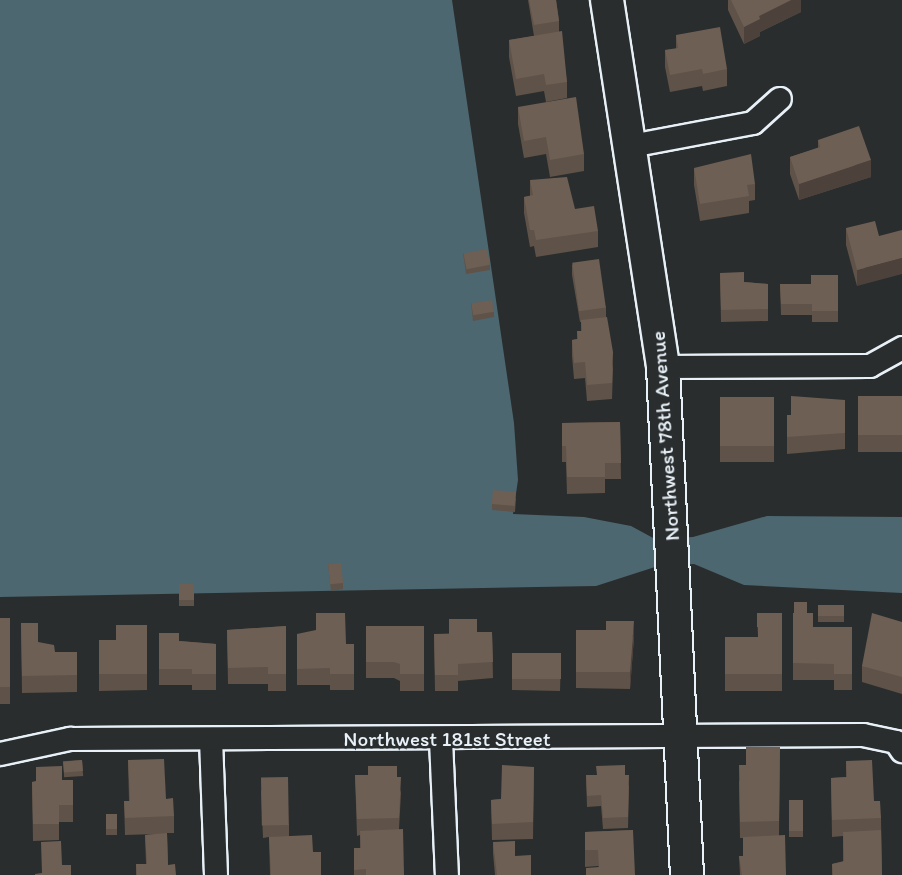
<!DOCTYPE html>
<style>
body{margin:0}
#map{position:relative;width:902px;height:875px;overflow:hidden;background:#2a2d2e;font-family:Itim,sans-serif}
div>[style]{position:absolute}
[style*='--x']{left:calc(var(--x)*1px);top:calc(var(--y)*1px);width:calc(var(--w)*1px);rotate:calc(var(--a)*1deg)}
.water>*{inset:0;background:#4c6770}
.roads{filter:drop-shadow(2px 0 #e8f1f8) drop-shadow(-2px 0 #e8f1f8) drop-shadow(0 2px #e8f1f8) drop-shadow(0 -2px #e8f1f8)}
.street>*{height:22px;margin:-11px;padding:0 11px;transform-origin:11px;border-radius:11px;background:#2a2d2e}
.secondary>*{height:32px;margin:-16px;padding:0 16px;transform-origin:16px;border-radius:16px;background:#2a2d2e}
.wall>*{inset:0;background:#5f5248;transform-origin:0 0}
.shaded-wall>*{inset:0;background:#4d423b}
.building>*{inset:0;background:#6e5f54;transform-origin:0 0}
span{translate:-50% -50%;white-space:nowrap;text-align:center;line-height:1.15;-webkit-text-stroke:5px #2a2d2e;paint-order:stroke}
.street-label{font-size:21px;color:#e8f1f8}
</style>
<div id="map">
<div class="water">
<i style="clip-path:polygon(0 0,452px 0,514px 423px,518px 480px,513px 514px,584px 517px,631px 526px,655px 539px,693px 537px,767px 516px,902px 517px,902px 593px,744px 585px,694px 564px,655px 567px,596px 586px,0 597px)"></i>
</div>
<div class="roads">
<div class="street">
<i style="--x:631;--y:146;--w:124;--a:-10.7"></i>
<i style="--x:753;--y:123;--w:36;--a:-42"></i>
<i style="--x:663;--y:367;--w:207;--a:-0.3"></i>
<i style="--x:870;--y:366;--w:37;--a:-29"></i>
<i style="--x:211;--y:739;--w:136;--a:87.9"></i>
<i style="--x:441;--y:740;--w:135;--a:87.5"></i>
<i style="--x:0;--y:754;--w:72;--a:-12.1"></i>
<i style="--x:70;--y:739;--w:793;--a:-0.29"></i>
<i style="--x:863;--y:735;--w:34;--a:12"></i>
<i style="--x:896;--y:742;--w:11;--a:56"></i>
</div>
<div class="secondary">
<i style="--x:607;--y:0;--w:371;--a:81.3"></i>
<i style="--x:663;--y:367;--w:509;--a:87.3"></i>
</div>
</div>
<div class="wall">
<i style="clip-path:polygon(528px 0,556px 0,559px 21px,559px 32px,567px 82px,567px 98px,546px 102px,544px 91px,516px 96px,509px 57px,509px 40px,534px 36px)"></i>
<i style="clip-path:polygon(728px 0,801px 0,801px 12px,760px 32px,760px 36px,744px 44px,728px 10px)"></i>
<i style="clip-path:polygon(676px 35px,727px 69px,727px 86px,703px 91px,702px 86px,670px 92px,665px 67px,665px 50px,676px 49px)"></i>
<i style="clip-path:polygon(518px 107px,584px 154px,584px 171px,550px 177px,546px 154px,524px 158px,518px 124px)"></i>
<i style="clip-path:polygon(818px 140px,871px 177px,799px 200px,790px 174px,790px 157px,818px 148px)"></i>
<i style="clip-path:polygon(694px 168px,755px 184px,755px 200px,749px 201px,749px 213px,700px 221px,694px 185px)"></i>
<i style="clip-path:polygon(530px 180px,575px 209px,598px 231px,598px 247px,536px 257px,534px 246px,530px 247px,524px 213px,524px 197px,530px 196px)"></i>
<i style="clip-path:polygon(846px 228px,879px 236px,857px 286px,846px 245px)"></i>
<i style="clip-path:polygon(463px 253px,490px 265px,490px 270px,466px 274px)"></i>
<i style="clip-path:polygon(572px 264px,606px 307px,606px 318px,613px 369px,612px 399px,587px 401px,585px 378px,574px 379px,572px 356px,572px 340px,577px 339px,577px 331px,581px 331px,581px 322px,580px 322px,572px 275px)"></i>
<i style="clip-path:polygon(720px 273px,744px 282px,768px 284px,768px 321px,721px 322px)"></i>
<i style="clip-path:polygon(838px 275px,838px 322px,812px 322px,812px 315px,781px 315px,780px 284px,811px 284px)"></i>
<i style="clip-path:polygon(471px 303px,494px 312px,494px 317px,473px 321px)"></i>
<i style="left:902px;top:396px;width:56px;height:44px;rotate:90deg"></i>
<i style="left:774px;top:397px;width:65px;height:54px;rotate:90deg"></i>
<i style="clip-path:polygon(845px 400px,845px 449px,787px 454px,787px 415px,791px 415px)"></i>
<i style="clip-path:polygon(620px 422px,621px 479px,605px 479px,605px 493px,567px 494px,566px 462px,562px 462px,562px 423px)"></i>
<i style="clip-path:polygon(516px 498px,515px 512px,492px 510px,492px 504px)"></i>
<i style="clip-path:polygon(328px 564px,343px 583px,343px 589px,331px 591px)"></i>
<i style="left:179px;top:584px;width:15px;height:22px"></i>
<i style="left:818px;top:605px;width:26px;height:17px"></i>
<i style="clip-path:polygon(757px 613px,782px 613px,782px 691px,725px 691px,725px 637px,758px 637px)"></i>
<i style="clip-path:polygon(793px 613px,807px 613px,813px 627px,852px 627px,852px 690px,834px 690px,834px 680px,793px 680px)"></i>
<i style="left:0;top:618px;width:10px;height:86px"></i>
<i style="clip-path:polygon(902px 622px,902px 694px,862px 682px,862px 666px)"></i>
<i style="clip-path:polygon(21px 623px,38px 642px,55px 652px,77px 652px,77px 692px,22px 693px)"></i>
<i style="clip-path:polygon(147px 625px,147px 690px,99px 691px,99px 640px,116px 640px)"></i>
<i style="clip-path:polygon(286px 626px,286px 691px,268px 691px,268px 684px,228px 684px,227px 630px)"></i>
<i style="clip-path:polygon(366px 626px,424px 626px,424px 691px,400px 691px,400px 681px,394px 678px,366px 678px)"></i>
<i style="clip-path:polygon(576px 630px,634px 637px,630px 689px,576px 688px)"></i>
<i style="clip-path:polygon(492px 632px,493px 678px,458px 681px,458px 691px,435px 691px,434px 634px)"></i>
<i style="clip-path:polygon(159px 633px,179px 641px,216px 644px,216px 690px,192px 690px,192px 685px,159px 685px)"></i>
<i style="clip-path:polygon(297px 634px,346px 644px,354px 644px,354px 690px,330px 690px,330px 685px,297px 685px)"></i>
<i style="clip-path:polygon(561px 653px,560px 691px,512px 690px,512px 679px)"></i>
<i style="clip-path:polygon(780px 747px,779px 835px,786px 875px,740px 875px,739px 856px,743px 856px,743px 838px,740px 838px,739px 782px,746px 765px)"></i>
<i style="left:82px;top:760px;width:16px;height:19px;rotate:86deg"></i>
<i style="clip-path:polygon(128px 760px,166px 799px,174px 816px,174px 833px,167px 833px,168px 865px,176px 875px,136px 875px,136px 864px,146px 864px,145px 835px,156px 834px,125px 835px,124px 801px,129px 801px)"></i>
<i style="clip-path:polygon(846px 761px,874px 801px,881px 818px,882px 875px,832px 875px,832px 864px,843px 862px,843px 836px,832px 837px,831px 778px,846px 777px)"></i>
<i style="clip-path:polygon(534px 767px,533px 839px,492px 840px,491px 800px,501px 799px)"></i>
<i style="clip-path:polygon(355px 775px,397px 777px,401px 793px,399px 829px,404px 875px,354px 875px,354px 848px,360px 848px,360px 835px,357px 836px)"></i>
<i style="clip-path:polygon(586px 775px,625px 775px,629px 787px,628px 828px,603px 829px,601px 806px,587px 807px)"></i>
<i style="clip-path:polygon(62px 780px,73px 780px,73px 822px,59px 822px,59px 840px,33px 841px,32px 782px)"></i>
<i style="clip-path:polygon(261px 790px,289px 825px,289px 836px,313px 852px,321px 875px,270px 875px,269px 837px,263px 838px)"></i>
<i style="left:789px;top:800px;width:14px;height:37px"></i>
<i style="left:106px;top:814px;width:11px;height:21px"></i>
<i style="clip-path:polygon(633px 830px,598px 867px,598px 866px,585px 867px,585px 832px)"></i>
<i style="clip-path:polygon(493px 842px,515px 856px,531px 875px,495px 875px,493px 853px)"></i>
</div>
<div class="shaded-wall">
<i style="clip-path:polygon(791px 0,801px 0,801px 12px,760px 32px,760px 36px,744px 44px,744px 27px,759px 16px)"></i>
<i style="clip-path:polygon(871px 160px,871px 177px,799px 200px,799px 184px)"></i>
<i style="clip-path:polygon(902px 258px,902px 274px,857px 286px,857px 270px)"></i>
<i style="clip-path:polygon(634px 621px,634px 637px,630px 689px,630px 672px)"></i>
</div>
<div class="building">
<i style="clip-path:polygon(529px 0,556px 0,559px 21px,534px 25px)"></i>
<i style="clip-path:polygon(731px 0,791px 0,759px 16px,760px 19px,744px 27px)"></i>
<i style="clip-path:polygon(720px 27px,727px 69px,703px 74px,702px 69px,670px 75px,665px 50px,678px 48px,676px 35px)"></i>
<i style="clip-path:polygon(562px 31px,567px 82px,546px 85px,544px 74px,516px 79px,509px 40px)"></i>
<i style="clip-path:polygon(576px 97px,584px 154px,550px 160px,546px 137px,524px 141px,518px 107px)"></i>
<i style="clip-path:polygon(859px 126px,871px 160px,799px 184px,790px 157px,820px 147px,818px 140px)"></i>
<i style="clip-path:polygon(751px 154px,755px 184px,747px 185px,749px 196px,700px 204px,694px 168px)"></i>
<i style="clip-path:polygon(567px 177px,575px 209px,594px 206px,598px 231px,536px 240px,534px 230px,530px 230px,524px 197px,533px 195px,530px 180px)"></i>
<i style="clip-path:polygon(875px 221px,879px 236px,902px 230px,902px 258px,857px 270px,846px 228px)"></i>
<i style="left:487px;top:249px;width:16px;height:24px;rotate:79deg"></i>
<i style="left:599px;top:259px;width:49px;height:27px;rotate:82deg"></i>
<i style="clip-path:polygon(744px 272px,744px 282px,768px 284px,768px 309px,721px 310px,720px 273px)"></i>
<i style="clip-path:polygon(811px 275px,838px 275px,838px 311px,812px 311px,812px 304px,781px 304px,780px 284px,811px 284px)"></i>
<i style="left:492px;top:300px;width:12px;height:21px;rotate:81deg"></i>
<i style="clip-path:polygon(607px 317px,613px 352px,612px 383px,587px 385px,585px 362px,574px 363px,572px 340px,578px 339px,577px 331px,582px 331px,581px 320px)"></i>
<i style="clip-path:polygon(791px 396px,845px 400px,845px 433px,787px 437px,787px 415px,791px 415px)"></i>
<i style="left:902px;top:396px;width:39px;height:44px;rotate:90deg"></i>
<i style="left:774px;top:397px;width:49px;height:54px;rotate:90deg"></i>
<i style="clip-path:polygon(620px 422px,621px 463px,605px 463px,605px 477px,567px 477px,566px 446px,562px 446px,562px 423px)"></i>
<i style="left:493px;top:490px;width:23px;height:14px;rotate:5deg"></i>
<i style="left:341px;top:563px;width:20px;height:13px;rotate:84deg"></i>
<i style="left:179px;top:584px;width:15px;height:16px"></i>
<i style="left:794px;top:602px;width:13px;height:11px"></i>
<i style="left:818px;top:605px;width:26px;height:11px"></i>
<i style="clip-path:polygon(316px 613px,345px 613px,346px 644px,354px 644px,354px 674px,330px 674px,330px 668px,297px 669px,297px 634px,316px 630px)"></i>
<i style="clip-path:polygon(757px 613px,782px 613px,782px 623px,758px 623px,758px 627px,757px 627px)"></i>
<i style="clip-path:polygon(793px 613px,813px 613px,813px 627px,852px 627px,852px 674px,834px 674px,834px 664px,793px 663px)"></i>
<i style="clip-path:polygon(872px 613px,902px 622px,902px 677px,862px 666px)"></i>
<i style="left:0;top:618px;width:10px;height:69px"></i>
<i style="clip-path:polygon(449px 619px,477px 619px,477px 632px,492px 632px,493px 662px,458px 664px,458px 675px,435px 675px,434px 634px,449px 634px)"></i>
<i style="clip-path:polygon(606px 621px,634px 621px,630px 672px,576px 672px,576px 630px,606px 630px)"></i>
<i style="clip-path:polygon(21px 623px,38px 623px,38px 642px,54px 645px,55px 652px,77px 652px,77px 675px,22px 676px)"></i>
<i style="clip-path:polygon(758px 623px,782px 623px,782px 674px,725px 674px,725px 637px,758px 637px)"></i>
<i style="clip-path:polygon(116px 625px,147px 625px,147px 674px,99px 674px,99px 640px,116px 640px)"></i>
<i style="clip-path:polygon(286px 626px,286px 674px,268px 674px,268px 667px,228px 668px,227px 630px)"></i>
<i style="clip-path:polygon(366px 626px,424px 626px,424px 674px,400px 674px,400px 664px,394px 662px,366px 662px)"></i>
<i style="clip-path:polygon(159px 633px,179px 633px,179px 641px,216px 644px,216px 674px,192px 674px,192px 669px,159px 669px)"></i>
<i style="left:512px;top:653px;width:49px;height:26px"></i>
<i style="clip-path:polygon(746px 747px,780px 747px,779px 821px,740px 822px,739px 765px,746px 765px)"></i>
<i style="clip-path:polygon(164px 759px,166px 799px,173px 798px,174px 816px,125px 818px,124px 801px,130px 801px,128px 760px)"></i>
<i style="left:82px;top:760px;width:11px;height:19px;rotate:85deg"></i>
<i style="clip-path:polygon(872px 760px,874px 801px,880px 801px,881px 818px,832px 820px,831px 778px,847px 777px,846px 761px)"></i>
<i style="clip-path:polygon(502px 765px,534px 767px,533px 822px,492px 824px,491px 800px,501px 799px)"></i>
<i style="clip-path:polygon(625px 765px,625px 775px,629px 775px,628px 817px,603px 818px,601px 795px,587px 796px,586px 775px,597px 775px,596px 766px)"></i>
<i style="clip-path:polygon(62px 766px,62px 780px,73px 780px,73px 805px,59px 805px,59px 824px,33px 824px,32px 782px,36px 781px,36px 767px)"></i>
<i style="clip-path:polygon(368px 766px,397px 766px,397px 777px,401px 777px,399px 818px,357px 819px,355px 775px,368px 775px)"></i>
<i style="left:288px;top:777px;width:48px;height:27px;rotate:89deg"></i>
<i style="left:789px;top:800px;width:14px;height:31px"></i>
<i style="left:106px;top:814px;width:11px;height:15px"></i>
<i style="clip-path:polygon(403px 829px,404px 875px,366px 875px,366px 869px,354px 870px,354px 848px,361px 848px,360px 831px)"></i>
<i style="clip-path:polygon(633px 830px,635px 875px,586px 875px,586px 868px,599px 867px,598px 850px,585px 850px,585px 832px)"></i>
<i style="clip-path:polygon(881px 830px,882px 875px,833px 875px,832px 864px,844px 861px,843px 832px)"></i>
<i style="clip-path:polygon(167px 833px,168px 865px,175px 864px,176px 875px,137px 875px,136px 864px,147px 864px,145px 835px)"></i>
<i style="clip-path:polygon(312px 835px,313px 852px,321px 852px,321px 875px,271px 875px,269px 837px)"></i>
<i style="clip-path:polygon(785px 835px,786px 875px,742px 875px,739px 856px,743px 856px,743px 837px)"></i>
<i style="clip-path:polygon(61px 841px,62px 865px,71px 865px,71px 875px,35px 875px,35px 874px,42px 873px,41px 842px)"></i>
<i style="clip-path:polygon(515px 841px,515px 856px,531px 855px,531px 875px,497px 875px,493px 842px)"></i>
</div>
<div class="street-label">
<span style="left:665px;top:436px;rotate:-94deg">Northwest 78th Avenue</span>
<span style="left:447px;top:739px">Northwest 181st Street</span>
</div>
</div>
